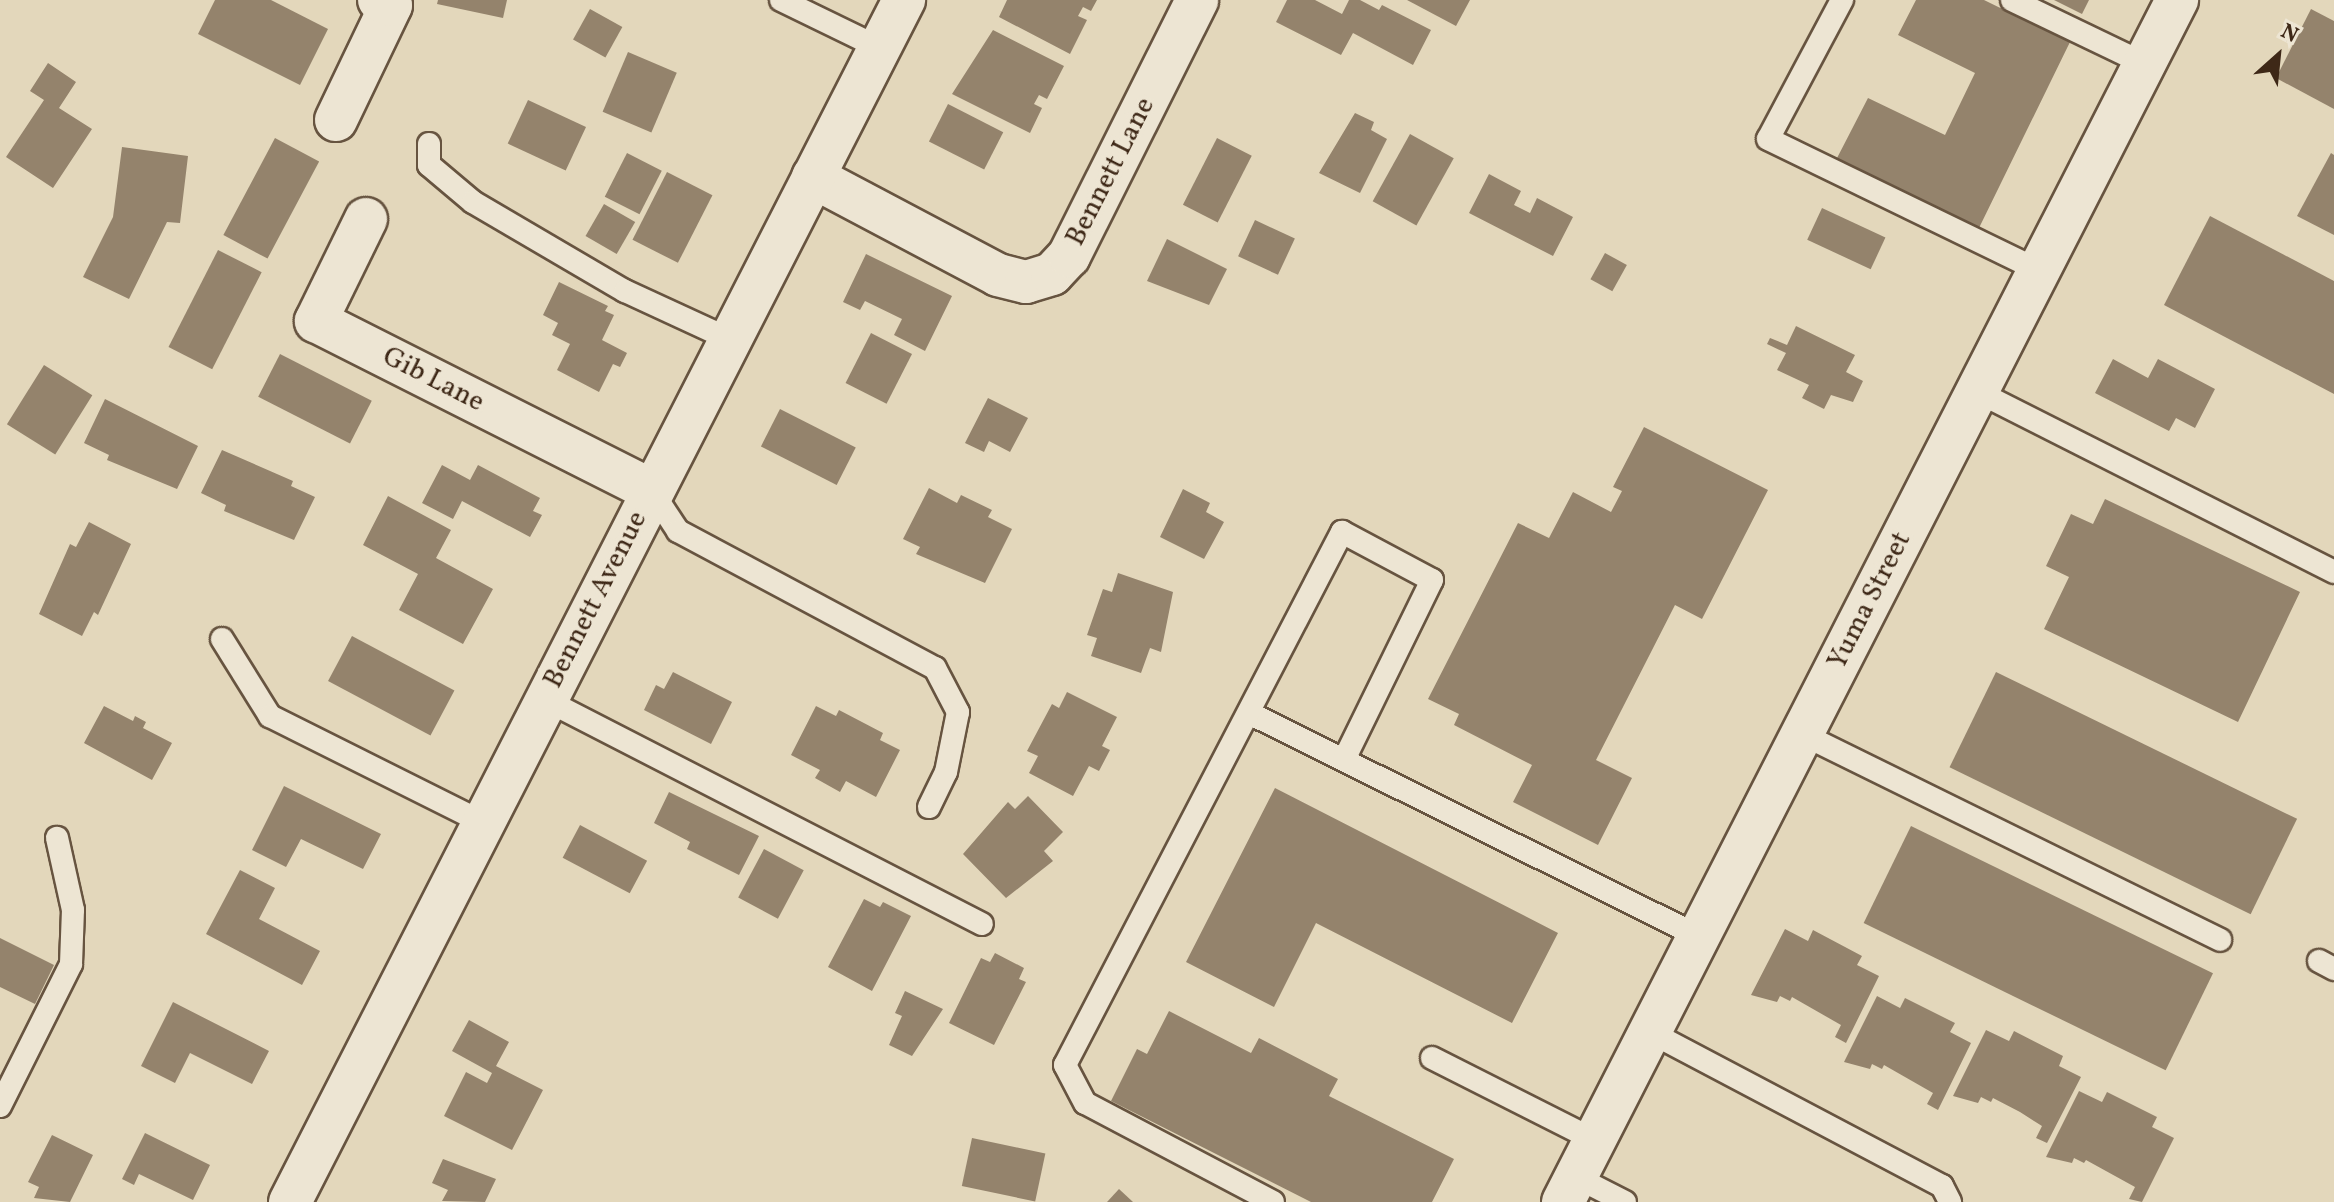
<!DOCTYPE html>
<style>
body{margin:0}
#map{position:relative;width:2334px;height:1202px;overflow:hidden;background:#e3d7bb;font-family:Vollkorn,serif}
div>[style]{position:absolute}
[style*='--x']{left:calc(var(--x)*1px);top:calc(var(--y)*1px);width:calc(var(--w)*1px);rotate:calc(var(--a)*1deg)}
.building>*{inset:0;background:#94836c;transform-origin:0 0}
.roads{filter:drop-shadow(2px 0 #675440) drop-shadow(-2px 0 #675440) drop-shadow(0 2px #675440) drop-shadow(0 -2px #675440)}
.lane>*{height:22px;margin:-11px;padding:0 11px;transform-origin:11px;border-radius:11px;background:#ede5d3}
.street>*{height:42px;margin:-21px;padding:0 21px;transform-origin:21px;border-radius:21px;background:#ede5d3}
span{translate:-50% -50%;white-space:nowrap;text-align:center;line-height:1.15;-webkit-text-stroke:8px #ede5d3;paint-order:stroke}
.street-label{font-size:28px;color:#3e2817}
.north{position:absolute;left:2238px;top:16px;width:80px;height:80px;-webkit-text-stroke:6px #ede5d3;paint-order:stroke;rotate:27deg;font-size:22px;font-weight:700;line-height:32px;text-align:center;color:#3e2817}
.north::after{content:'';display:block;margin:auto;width:28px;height:36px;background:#3e2817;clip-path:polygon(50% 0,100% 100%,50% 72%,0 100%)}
</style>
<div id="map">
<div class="building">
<i style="clip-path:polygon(215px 0,271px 0,328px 29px,300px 85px,198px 34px)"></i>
<i style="clip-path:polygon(438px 0,507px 0,503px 18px,437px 4px)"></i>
<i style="clip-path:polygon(1007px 0,1097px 0,1091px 11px,1083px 7px,1078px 16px,1087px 20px,1070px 54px,999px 17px)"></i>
<i style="clip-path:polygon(1287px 0,1315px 0,1342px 14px,1349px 0,1360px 0,1379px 10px,1382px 5px,1431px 30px,1413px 65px,1353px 33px,1341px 55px,1276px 22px)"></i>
<i style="clip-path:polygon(1407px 0,1470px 0,1456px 26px)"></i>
<i style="clip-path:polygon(1916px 0,1984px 0,2070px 42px,1978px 230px,1836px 160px,1868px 98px,1945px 135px,1975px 73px,1898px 35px)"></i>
<i style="clip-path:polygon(2054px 0,2089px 0,2082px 14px)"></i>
<i style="left:590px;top:9px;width:37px;height:35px;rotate:29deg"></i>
<i style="clip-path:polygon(2311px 9px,2334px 21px,2334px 109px,2276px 78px)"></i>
<i style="clip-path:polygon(993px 30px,1064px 66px,1047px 99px,1039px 95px,1034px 104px,1042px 108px,1030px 133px,952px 94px)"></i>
<i style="left:628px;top:52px;width:53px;height:65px;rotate:23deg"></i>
<i style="clip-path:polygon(48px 63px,76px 82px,59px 108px,92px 129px,53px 188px,6px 157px,44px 100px,30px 91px)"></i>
<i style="left:528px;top:100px;width:64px;height:48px;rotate:25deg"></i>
<i style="left:948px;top:104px;width:62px;height:42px;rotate:27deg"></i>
<i style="clip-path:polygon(1355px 113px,1374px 122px,1371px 130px,1387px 139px,1360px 193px,1319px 173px)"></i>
<i style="left:1410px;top:134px;width:50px;height:77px;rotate:29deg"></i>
<i style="left:275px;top:138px;width:50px;height:110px;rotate:28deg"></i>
<i style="left:1217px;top:138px;width:39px;height:75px;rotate:27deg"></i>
<i style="clip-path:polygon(122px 147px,188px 156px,180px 223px,167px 222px,129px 299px,83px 277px,113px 217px)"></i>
<i style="left:627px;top:153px;width:39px;height:49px;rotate:27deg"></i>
<i style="clip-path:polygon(2331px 153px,2334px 155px,2334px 235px,2297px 216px)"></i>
<i style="left:667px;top:172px;width:51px;height:76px;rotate:27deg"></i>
<i style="clip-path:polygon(1489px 174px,1521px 191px,1514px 205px,1530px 213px,1537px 198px,1573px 217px,1553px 256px,1469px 213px)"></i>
<i style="left:604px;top:204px;width:36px;height:37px;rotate:30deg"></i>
<i style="left:1822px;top:208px;width:70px;height:35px;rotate:25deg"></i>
<i style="clip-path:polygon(2210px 216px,2334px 281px,2334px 394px,2164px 305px)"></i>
<i style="left:1255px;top:220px;width:44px;height:40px;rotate:25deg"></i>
<i style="clip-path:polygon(1167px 239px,1227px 269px,1209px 305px,1147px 281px)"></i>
<i style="left:218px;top:250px;width:49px;height:109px;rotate:27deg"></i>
<i style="left:1605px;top:253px;width:25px;height:30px;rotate:29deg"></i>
<i style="clip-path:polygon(866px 254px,952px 296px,925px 351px,894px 335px,902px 319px,865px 301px,860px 310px,843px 302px)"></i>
<i style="clip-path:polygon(559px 282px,608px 306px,605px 311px,614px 315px,602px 340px,627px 353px,620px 367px,613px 364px,599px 392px,557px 370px,570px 344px,552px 335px,558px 323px,543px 315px)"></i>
<i style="clip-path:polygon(1796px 326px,1855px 355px,1846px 372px,1863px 381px,1853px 402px,1831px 395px,1824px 409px,1802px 398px,1809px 385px,1777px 370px,1786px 353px,1767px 344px,1770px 338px,1787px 345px)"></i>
<i style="left:871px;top:333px;width:46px;height:56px;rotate:27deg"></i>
<i style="left:280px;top:354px;width:103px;height:48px;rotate:27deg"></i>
<i style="clip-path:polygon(2113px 359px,2148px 378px,2158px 359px,2215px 389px,2195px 428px,2176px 418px,2169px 431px,2095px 393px)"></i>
<i style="left:44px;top:365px;width:57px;height:70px;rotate:32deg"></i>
<i style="clip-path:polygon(988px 398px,1028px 418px,1010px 452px,989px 441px,984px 452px,965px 443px)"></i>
<i style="clip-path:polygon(105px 399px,198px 446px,177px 489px,107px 460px,109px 455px,84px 443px)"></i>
<i style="left:780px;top:409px;width:85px;height:42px;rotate:27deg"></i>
<i style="clip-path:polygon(1644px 427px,1768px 490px,1702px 619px,1675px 605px,1596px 760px,1632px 778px,1598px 845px,1513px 802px,1532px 765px,1454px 725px,1459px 714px,1428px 699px,1518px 523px,1549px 538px,1573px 492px,1611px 512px,1622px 491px,1613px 487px)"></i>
<i style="clip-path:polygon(222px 450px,293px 481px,291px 486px,315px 497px,294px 540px,224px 511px,226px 505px,201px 493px)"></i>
<i style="clip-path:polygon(442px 465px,470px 480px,478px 465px,540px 498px,533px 511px,542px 515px,530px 537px,462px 501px,453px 519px,422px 503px)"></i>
<i style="clip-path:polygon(929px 488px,957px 503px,961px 495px,992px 510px,988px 517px,1012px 529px,985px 583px,916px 554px,920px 547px,903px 539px)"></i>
<i style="clip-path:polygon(1183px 489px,1210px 503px,1206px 512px,1224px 522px,1204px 559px,1160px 537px)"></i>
<i style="clip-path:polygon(388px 496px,451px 530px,436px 558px,493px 589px,463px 644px,399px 610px,418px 574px,363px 545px)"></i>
<i style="clip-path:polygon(2105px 499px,2300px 592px,2238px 722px,2044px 629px,2069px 577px,2046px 566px,2071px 514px,2093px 524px)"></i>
<i style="clip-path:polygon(89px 522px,131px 544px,98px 615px,94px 612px,82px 636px,39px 614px,70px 544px,76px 547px)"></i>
<i style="clip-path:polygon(1118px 573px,1173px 592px,1161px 652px,1150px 648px,1141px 673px,1091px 656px,1097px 638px,1087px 635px,1103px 589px,1112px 592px)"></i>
<i style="left:352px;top:636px;width:116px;height:51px;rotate:28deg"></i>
<i style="clip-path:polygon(673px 672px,732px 702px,711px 744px,644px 710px,656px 685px,664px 689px)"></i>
<i style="left:1996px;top:672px;width:335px;height:106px;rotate:26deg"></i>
<i style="clip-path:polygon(1067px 692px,1117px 717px,1102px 746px,1110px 750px,1099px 771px,1089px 766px,1073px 796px,1029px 773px,1038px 756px,1027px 751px,1052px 704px,1059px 708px)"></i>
<i style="clip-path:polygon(104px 706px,133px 721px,135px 716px,146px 722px,143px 728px,172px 743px,152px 780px,84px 743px)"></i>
<i style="clip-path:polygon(816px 706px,836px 716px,839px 710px,883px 733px,880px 740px,900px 750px,876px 797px,846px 781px,840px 792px,815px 778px,820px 770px,791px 755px)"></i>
<i style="clip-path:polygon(284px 786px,381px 834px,363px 869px,301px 839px,286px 867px,252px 850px)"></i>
<i style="clip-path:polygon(1275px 788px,1558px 933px,1512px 1023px,1316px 923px,1274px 1007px,1186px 962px)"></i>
<i style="clip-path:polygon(669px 792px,759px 836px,739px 875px,687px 849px,690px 842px,654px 823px)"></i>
<i style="clip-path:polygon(1028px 796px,1063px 832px,1044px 851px,1053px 861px,1006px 898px,963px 854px,1008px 802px,1015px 809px)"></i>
<i style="left:580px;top:825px;width:76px;height:37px;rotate:28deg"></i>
<i style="left:1911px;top:826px;width:336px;height:108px;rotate:26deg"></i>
<i style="left:764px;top:849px;width:45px;height:55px;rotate:28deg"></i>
<i style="clip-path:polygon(240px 870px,275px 888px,259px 919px,320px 951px,302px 985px,206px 934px)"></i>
<i style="clip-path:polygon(864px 899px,880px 907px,883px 902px,911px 916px,872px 991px,828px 967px)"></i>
<i style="clip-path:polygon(1785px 929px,1808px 941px,1813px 930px,1862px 956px,1857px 965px,1879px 976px,1846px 1043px,1835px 1037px,1841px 1025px,1792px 997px,1790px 1001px,1780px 996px,1777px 1002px,1751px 995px)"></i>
<i style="clip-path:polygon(0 938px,54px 965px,35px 1004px,0 987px)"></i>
<i style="clip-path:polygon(995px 953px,1024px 968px,1019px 979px,1026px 982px,994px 1045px,949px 1023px,981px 958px,990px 962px)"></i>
<i style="clip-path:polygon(905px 991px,943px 1009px,912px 1056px,889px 1045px,902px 1016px,895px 1013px)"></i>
<i style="clip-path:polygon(1877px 996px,1900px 1008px,1905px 998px,1955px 1023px,1950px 1032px,1971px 1043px,1938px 1110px,1927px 1104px,1933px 1093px,1884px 1065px,1882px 1069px,1872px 1064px,1870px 1069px,1844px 1062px)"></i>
<i style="clip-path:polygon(173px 1002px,269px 1051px,252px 1084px,190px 1053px,175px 1083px,141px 1066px)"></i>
<i style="clip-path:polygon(1169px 1011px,1251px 1053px,1259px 1038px,1338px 1079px,1329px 1096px,1454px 1159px,1432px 1202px,1311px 1202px,1111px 1101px,1137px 1049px,1147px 1054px)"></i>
<i style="clip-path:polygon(469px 1020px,509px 1042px,496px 1066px,543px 1090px,512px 1150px,444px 1116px,466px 1072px,487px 1083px,492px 1073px,452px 1051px)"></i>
<i style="clip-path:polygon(1986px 1030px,2009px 1041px,2014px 1031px,2063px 1056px,2059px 1066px,2081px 1077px,2047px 1143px,2036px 1138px,2042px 1126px,2020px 1112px,1993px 1098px,1991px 1102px,1981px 1097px,1978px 1103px,1953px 1096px)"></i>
<i style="clip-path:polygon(2079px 1091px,2102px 1102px,2107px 1092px,2157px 1117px,2152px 1127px,2174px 1138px,2142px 1202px,2129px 1199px,2135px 1187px,2086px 1160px,2084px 1163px,2074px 1158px,2072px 1163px,2046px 1157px)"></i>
<i style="clip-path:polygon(145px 1133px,210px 1165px,193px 1200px,139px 1174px,134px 1185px,122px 1179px)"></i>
<i style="clip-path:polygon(52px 1135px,93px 1155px,70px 1202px,34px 1198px,39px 1187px,28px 1182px)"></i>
<i style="left:972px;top:1138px;width:75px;height:49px;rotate:12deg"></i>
<i style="clip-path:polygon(443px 1159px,496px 1179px,485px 1202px,442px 1201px,448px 1190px,432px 1183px)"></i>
<i style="clip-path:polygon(1119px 1189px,1133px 1202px,1107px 1202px)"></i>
</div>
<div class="roads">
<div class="lane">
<i style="--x:781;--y:0;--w:110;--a:25.9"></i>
<i style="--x:1842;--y:0;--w:157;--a:118"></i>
<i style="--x:1768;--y:139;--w:302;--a:25.9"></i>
<i style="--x:2012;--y:0;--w:148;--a:25.7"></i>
<i style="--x:429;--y:144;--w:21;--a:90"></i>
<i style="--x:429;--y:165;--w:57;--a:40.1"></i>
<i style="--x:473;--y:202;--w:176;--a:30.4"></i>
<i style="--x:625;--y:291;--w:115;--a:24.8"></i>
<i style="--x:1978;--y:392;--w:399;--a:26.8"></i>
<i style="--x:651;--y:490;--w:49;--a:56.6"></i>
<i style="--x:678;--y:531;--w:291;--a:28.1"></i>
<i style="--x:935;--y:668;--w:50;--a:62.4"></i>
<i style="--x:958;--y:712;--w:61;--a:101.3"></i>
<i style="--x:946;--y:772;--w:39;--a:116"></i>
<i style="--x:222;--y:639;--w:91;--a:58.1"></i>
<i style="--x:270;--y:716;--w:239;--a:26.6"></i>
<i style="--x:546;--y:700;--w:490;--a:27.2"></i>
<i style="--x:1251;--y:714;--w:499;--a:26.4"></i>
<i style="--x:1802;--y:734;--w:466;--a:26.2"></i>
<i style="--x:2319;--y:961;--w:17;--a:28"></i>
<i style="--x:1650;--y:1032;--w:330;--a:27.8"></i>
<i style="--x:1942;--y:1186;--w:18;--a:63"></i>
<i style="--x:1432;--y:1058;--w:182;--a:26.8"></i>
<i style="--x:0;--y:1106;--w:159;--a:-63.4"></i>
<i style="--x:71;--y:964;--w:54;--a:-87.9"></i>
<i style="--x:73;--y:910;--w:74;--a:-102.5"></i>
<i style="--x:1576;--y:1177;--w:55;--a:27"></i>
<i style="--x:1273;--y:1202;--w:212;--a:-152.2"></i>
<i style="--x:1085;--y:1103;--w:43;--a:-117.8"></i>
<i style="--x:1065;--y:1065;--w:601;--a:-62.54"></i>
<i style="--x:1342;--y:532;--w:102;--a:28.1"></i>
<i style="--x:1432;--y:580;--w:200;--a:116.1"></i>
</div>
<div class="street">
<i style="--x:336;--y:120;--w:127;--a:-64.4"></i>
<i style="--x:391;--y:5;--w:13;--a:-157"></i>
<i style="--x:813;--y:177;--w:209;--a:27.9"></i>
<i style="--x:998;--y:275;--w:29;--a:14"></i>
<i style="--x:1026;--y:282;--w:27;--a:-17"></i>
<i style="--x:1052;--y:274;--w:25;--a:-47"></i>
<i style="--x:1069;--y:256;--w:286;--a:-63.4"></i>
<i style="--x:366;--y:219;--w:114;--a:116.1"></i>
<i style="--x:316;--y:321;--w:375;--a:26.8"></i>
<i style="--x:290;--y:1202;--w:1350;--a:-62.94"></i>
<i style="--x:1563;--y:1202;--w:1350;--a:-62.94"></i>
</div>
</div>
<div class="street-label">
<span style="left:1111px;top:172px;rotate:-63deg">Bennett Lane</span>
<span style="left:433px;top:380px;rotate:27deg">Gib Lane</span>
<span style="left:596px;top:600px;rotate:-63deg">Bennett Avenue</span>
<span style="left:1870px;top:601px;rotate:-63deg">Yuma Street</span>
</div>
<div class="north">N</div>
</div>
